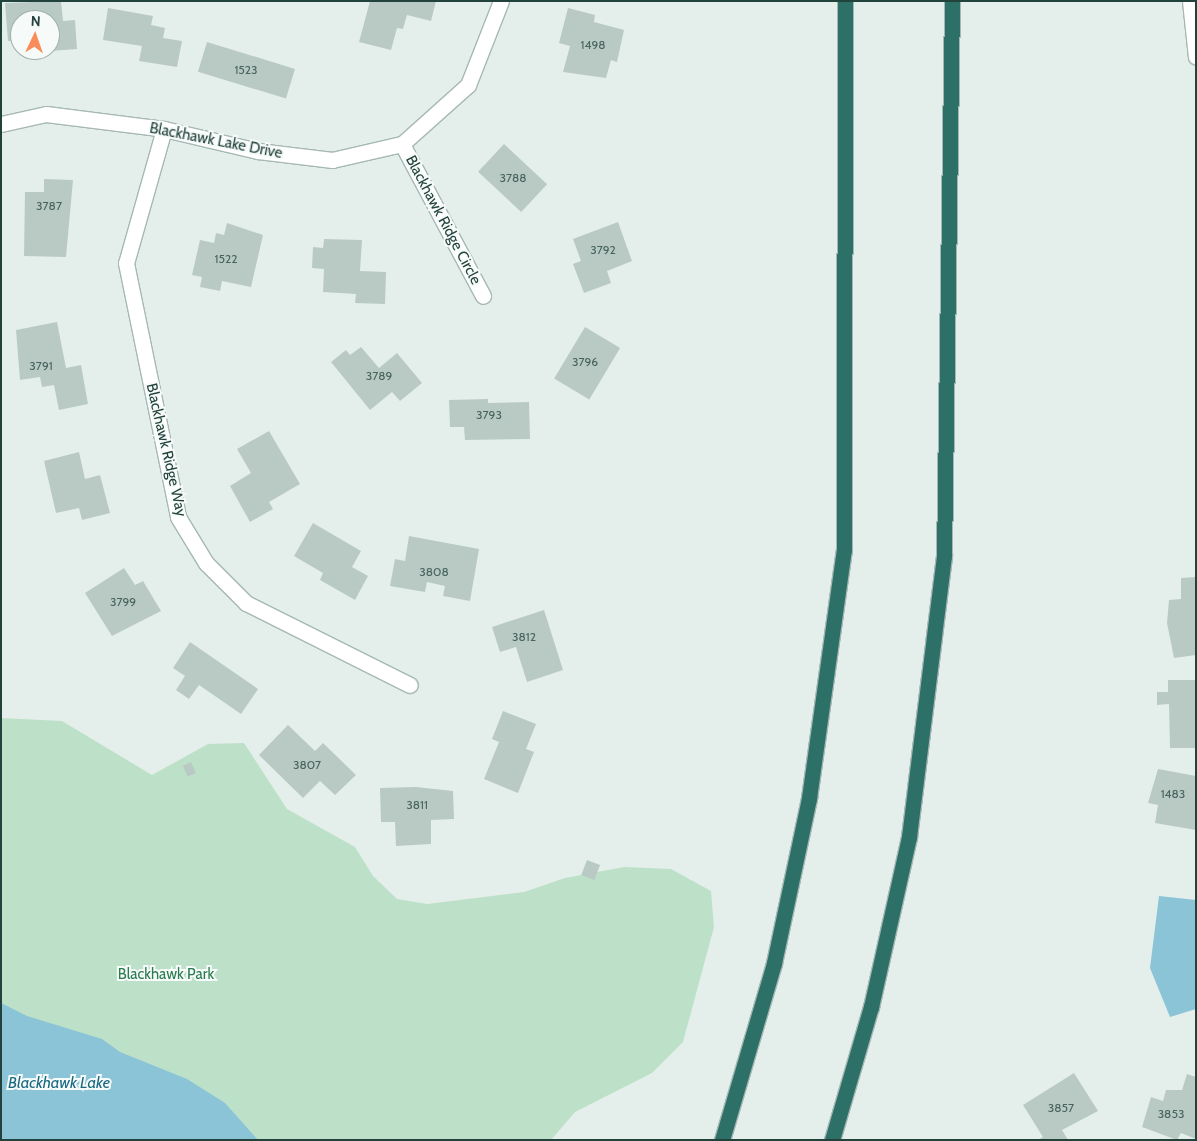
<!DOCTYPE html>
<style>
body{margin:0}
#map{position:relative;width:1197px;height:1141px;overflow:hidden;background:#e4efeb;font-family:Cabin,sans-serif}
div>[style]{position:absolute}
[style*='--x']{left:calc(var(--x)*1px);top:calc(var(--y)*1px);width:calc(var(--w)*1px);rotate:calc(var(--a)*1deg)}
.green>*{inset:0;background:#bde0c9}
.water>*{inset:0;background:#8ac4d6}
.building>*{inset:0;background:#b9cac4;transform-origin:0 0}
.roads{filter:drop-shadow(1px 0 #a6b8b3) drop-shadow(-1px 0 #a6b8b3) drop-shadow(0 1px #a6b8b3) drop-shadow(0 -1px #a6b8b3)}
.street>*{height:15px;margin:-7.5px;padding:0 7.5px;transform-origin:7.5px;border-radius:7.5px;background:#fff}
.highway>*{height:15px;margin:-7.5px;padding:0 7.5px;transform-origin:7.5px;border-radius:7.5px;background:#2c7067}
span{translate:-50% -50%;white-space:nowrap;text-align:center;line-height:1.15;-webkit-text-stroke:4px #f6faf8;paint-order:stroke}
.number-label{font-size:12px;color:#48645e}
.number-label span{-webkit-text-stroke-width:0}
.street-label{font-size:15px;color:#22423c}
.park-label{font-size:15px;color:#2a7b4f}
.water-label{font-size:16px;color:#186882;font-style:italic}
.frame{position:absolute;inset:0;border:2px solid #22423c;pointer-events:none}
.north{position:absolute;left:10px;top:10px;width:50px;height:50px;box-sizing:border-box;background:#f6faf8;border:1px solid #a1b0ad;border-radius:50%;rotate:3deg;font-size:14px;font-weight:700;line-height:20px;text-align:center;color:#22423c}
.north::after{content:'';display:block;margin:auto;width:18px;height:22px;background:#f98c58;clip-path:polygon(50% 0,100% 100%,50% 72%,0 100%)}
</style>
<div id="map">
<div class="green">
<i style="clip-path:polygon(1px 718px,62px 721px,152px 775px,208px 744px,244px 743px,287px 809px,355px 847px,373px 876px,397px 899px,427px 904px,524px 892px,565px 878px,624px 867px,671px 869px,711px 891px,714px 927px,683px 1042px,652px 1073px,575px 1112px,551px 1140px,1px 1140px)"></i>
</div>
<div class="water">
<i style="clip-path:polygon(1159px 896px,1196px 900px,1196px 1009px,1170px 1017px,1150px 968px)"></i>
<i style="clip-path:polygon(1px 1003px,27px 1016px,102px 1039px,120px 1052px,187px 1079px,225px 1103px,258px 1140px,1px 1140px)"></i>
</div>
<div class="building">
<i style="clip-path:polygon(61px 1px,63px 21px,75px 20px,77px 49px,50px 51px,50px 20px,20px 20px,20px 40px,8px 41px,5px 3px)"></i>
<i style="clip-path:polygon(370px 1px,436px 1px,431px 21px,407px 15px,403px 29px,397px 28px,391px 50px,359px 42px)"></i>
<i style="clip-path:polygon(108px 8px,153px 16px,151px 25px,165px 28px,163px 38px,182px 41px,177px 67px,139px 61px,142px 46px,103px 40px)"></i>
<i style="clip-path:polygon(568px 8px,595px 15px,594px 22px,624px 30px,617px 62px,611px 60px,606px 78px,563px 72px,570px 46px,559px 43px)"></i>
<i style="left:207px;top:42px;width:92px;height:31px;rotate:17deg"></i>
<i style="left:504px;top:144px;width:59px;height:38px;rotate:43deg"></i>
<i style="clip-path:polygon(44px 179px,73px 180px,66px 257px,24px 256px,25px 192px,44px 192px)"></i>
<i style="clip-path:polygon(618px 222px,632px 261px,607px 271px,611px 283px,584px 293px,573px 264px,581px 261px,573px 239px)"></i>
<i style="clip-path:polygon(227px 223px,263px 235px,251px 287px,222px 281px,220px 291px,200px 287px,202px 277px,192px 275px,200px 240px,214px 243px,216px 233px,224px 235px)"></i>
<i style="clip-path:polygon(324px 239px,362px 240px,360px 271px,386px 272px,385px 304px,355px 303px,356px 294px,323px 292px,324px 269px,312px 268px,313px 247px,323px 248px)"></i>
<i style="clip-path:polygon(57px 322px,66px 368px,81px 365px,88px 404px,59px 410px,54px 385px,42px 387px,40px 377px,20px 380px,16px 330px)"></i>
<i style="left:585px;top:327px;width:41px;height:60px;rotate:31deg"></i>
<i style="clip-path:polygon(361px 347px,379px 368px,397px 353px,422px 383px,400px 401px,392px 392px,370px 410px,331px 362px,346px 350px,350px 355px)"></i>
<i style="clip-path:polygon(488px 399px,488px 403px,529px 402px,530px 439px,465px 440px,464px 427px,450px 427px,449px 400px)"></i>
<i style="clip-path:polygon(269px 431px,300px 484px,269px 502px,273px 509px,250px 522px,230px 486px,251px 473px,237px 449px)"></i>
<i style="clip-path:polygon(79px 452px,85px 479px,100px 475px,110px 513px,82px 520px,79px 508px,56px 513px,44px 461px)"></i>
<i style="clip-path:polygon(313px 523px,361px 551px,352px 567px,368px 576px,355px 600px,320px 580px,323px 573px,294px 556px)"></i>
<i style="clip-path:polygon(409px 536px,479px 549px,470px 601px,443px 596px,445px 586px,427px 582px,425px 592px,390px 586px,395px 559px,405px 561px)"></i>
<i style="clip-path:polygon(124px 568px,135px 585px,143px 581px,161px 611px,112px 636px,85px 593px)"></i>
<i style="clip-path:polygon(1196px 577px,1196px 655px,1174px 658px,1167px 623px,1169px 600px,1181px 599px,1181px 578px)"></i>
<i style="clip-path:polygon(544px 610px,563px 670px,527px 682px,516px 647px,500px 652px,492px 627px)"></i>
<i style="clip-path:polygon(190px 642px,258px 689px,241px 714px,199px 685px,189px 699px,176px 690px,185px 676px,173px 668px)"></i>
<i style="clip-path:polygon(1168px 680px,1196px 680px,1196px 748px,1170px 748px,1169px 704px,1157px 705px,1157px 692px,1168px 692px)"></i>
<i style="clip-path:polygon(503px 711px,536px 724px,526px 749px,534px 752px,518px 793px,484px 779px,499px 742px,492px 739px)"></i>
<i style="clip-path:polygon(288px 725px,315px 751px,323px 743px,356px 775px,335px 795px,320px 781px,303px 798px,259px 755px)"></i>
<i style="left:191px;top:762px;width:12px;height:9px;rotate:66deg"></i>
<i style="clip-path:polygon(1158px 769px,1196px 776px,1196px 830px,1155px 823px,1158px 805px,1148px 803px)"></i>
<i style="clip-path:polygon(416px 787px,453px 791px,454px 819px,431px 820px,431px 844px,396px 846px,395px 822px,381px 822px,380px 788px)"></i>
<i style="left:587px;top:860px;width:14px;height:16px;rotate:21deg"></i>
<i style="clip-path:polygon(1074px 1073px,1098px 1111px,1062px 1130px,1068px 1140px,1038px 1140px,1043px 1137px,1023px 1105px)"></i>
<i style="clip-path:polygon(1187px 1074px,1196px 1077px,1196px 1139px,1181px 1133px,1177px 1140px,1142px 1127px,1151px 1097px,1163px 1101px,1166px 1090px,1182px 1090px)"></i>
</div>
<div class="roads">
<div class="street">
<i style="--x:1190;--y:1;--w:56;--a:83.9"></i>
<i style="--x:1;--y:124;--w:46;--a:-12.5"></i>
<i style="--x:46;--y:114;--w:119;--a:7.2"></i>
<i style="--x:164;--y:129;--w:97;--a:13.2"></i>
<i style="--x:258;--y:151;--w:75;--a:6.9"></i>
<i style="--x:332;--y:160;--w:72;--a:-12.9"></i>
<i style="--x:402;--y:144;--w:89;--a:-41.8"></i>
<i style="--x:468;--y:85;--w:90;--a:-68.6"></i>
<i style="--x:164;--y:129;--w:139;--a:105.8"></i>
<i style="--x:126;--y:263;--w:259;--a:78.4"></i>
<i style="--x:178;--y:517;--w:54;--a:58.7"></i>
<i style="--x:206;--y:563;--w:57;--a:45"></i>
<i style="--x:246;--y:603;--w:183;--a:26.6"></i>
<i style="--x:402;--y:144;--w:172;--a:61.9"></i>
</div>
<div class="highway">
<i style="--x:722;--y:1140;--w:184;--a:-73.6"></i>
<i style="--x:774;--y:963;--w:169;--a:-78"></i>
<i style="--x:809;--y:798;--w:250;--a:-82"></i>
<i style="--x:844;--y:550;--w:549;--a:-89.9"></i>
<i style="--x:832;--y:1140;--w:139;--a:-73.7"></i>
<i style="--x:871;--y:1007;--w:174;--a:-77.4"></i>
<i style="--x:909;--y:837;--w:283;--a:-82.9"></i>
<i style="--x:944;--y:556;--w:555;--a:-89.17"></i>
</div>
</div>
<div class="number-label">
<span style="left:593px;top:45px">1498</span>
<span style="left:246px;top:70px">1523</span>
<span style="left:513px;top:178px">3788</span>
<span style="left:49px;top:206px">3787</span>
<span style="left:603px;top:250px">3792</span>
<span style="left:226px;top:259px">1522</span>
<span style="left:585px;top:362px">3796</span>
<span style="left:41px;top:366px">3791</span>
<span style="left:379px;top:376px">3789</span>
<span style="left:489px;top:415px">3793</span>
<span style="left:434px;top:572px">3808</span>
<span style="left:123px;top:602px">3799</span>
<span style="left:524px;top:637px">3812</span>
<span style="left:307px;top:765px">3807</span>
<span style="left:1173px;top:794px">1483</span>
<span style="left:417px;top:805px">3811</span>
<span style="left:1061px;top:1108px">3857</span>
<span style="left:1171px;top:1114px">3853</span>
</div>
<div class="street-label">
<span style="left:216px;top:141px;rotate:11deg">Blackhawk Lake Drive</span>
<span style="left:443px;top:220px;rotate:62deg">Blackhawk Ridge Circle</span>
<span style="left:166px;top:450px;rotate:77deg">Blackhawk Ridge Way</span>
</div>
<div class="park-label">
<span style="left:166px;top:975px">Blackhawk Park</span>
</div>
<div class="water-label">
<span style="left:59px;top:1083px">Blackhawk Lake</span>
</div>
<div class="frame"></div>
<div class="north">N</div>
</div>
